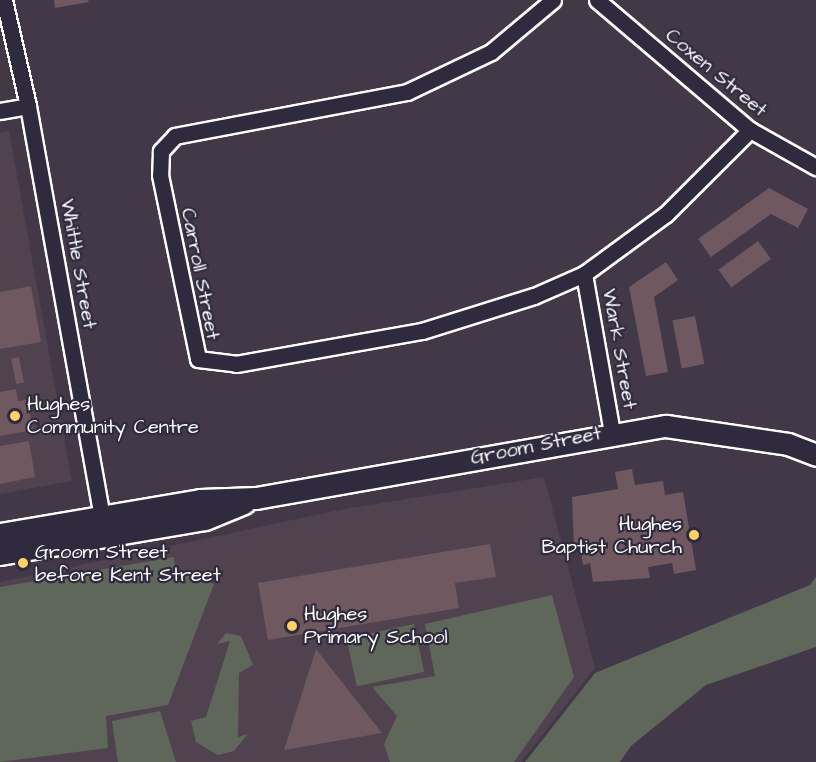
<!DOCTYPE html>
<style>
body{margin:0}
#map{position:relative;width:816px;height:762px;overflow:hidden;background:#423848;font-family:"Architects Daughter",sans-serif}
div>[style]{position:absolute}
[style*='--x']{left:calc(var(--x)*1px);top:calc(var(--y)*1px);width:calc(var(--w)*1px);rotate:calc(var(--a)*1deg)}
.built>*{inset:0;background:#50424f}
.green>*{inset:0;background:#5e675a;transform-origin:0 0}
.building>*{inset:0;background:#6f5860;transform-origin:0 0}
.roads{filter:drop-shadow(2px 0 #fff) drop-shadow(-2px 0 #fff) drop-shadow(0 2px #fff) drop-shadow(0 -2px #fff)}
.street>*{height:15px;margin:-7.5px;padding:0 7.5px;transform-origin:7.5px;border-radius:7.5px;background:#2f2a3d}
.secondary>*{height:21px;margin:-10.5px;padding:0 10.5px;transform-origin:10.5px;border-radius:10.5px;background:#2f2a3d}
.dots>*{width:16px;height:16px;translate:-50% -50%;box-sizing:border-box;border:3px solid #2f2a3d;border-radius:50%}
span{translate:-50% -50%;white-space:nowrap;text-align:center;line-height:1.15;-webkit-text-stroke:4.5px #2f2a3d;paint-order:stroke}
.street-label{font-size:20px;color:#fff}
.poi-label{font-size:20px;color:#fff}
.left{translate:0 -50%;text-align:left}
.right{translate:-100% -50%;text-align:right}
</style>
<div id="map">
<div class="built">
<i style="clip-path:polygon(9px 131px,72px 481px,0 494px,0 133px)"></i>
<i style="clip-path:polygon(544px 477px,595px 668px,521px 762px,0 762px,0 582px,344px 509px)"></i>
</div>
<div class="green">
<i style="clip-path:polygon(174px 557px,175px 568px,214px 584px,168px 705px,106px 716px,108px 748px,0 762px,0 587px)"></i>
<i style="clip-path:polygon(816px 577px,816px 647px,706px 685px,631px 746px,620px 762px,525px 762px,595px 673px,810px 585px)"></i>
<i style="clip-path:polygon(552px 595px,574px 677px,514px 762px,390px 762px,384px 744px,397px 716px,372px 687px,435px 676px,425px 624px)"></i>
<i style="left:414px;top:624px;width:49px;height:69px;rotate:78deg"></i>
<i style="clip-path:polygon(226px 633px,241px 636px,253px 665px,239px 673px,238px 737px,248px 734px,234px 751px,218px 755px,196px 742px,191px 721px,206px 717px,230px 641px,217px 644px)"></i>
<i style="clip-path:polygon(160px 711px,176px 762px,118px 762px,112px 721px)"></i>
</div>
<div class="building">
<i style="clip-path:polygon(54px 0,88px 0,89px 2px,55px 8px)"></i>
<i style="clip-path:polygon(769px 188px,808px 209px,798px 228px,771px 214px,711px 257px,698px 239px)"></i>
<i style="left:758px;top:241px;width:22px;height:49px;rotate:54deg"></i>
<i style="clip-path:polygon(666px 262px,678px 280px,654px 297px,668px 372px,646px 376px,629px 287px)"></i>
<i style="clip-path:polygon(31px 286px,41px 342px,0 349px,0 292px)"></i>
<i style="left:695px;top:316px;width:49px;height:23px;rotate:79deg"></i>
<i style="left:19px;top:357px;width:26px;height:8px;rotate:79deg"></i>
<i style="clip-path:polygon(16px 389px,18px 401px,27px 400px,33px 430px,0 436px,0 392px)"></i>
<i style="clip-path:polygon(29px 441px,35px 477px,0 484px,0 446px)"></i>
<i style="clip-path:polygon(632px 469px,635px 485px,663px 481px,665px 495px,683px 492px,696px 570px,674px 574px,672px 563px,648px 567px,650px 578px,593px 582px,590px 563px,583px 565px,580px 548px,574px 549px,572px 497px,618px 489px,615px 472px)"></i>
<i style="clip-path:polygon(490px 544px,496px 577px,455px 583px,459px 608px,268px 640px,258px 583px)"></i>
<i style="clip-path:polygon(316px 649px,382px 733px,284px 750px)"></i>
</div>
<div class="roads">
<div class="street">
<i style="--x:4;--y:0;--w:109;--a:77.2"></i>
<i style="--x:28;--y:106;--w:425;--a:79.8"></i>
<i style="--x:553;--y:0;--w:81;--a:140"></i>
<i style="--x:491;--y:52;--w:93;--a:154.5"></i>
<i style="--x:407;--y:92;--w:236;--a:169.3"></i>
<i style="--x:175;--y:136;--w:21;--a:133"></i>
<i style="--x:161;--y:151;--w:24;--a:92"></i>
<i style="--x:160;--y:175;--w:188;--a:78.3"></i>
<i style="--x:198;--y:359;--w:38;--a:7"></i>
<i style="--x:236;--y:364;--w:189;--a:-10.1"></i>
<i style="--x:422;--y:331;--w:117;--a:-17.4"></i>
<i style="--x:534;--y:296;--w:55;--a:-23.7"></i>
<i style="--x:584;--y:274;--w:102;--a:-36.2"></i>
<i style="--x:666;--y:214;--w:119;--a:-45"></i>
<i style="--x:597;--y:0;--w:201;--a:40.4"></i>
<i style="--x:750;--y:130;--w:76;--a:29.3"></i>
<i style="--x:0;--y:111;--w:28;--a:-10"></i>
<i style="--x:584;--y:274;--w:160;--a:80"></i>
</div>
<div class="secondary">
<i style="--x:0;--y:534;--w:203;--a:-9.6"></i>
<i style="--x:200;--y:500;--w:56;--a:-2"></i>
<i style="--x:256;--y:498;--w:416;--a:-10"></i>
<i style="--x:666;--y:426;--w:123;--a:8.4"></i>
<i style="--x:788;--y:444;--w:30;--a:21"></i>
<i style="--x:0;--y:554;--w:208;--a:-9.7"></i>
<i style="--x:205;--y:519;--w:42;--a:-22.3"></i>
</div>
</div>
<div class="dots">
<i style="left:15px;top:416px;background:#ffd166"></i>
<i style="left:694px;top:535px;background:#ffd166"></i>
<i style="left:23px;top:563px;background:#ffd166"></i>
<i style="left:292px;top:626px;background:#ffd166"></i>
</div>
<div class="street-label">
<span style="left:716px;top:73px;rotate:40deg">Coxen Street</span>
<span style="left:78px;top:264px;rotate:80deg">Whittle Street</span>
<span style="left:200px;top:274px;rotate:79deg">Carroll Street</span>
<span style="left:619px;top:349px;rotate:80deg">Wark Street</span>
<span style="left:536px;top:446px;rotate:-11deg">Groom Street</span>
</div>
<div class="poi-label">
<span class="left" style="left:27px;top:416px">Hughes<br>Community Centre</span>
<span class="right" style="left:682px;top:536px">Hughes<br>Baptist Church</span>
<span class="left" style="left:35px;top:564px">Groom Street<br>before Kent Street</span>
<span class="left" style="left:304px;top:626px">Hughes<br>Primary School</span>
</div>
</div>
